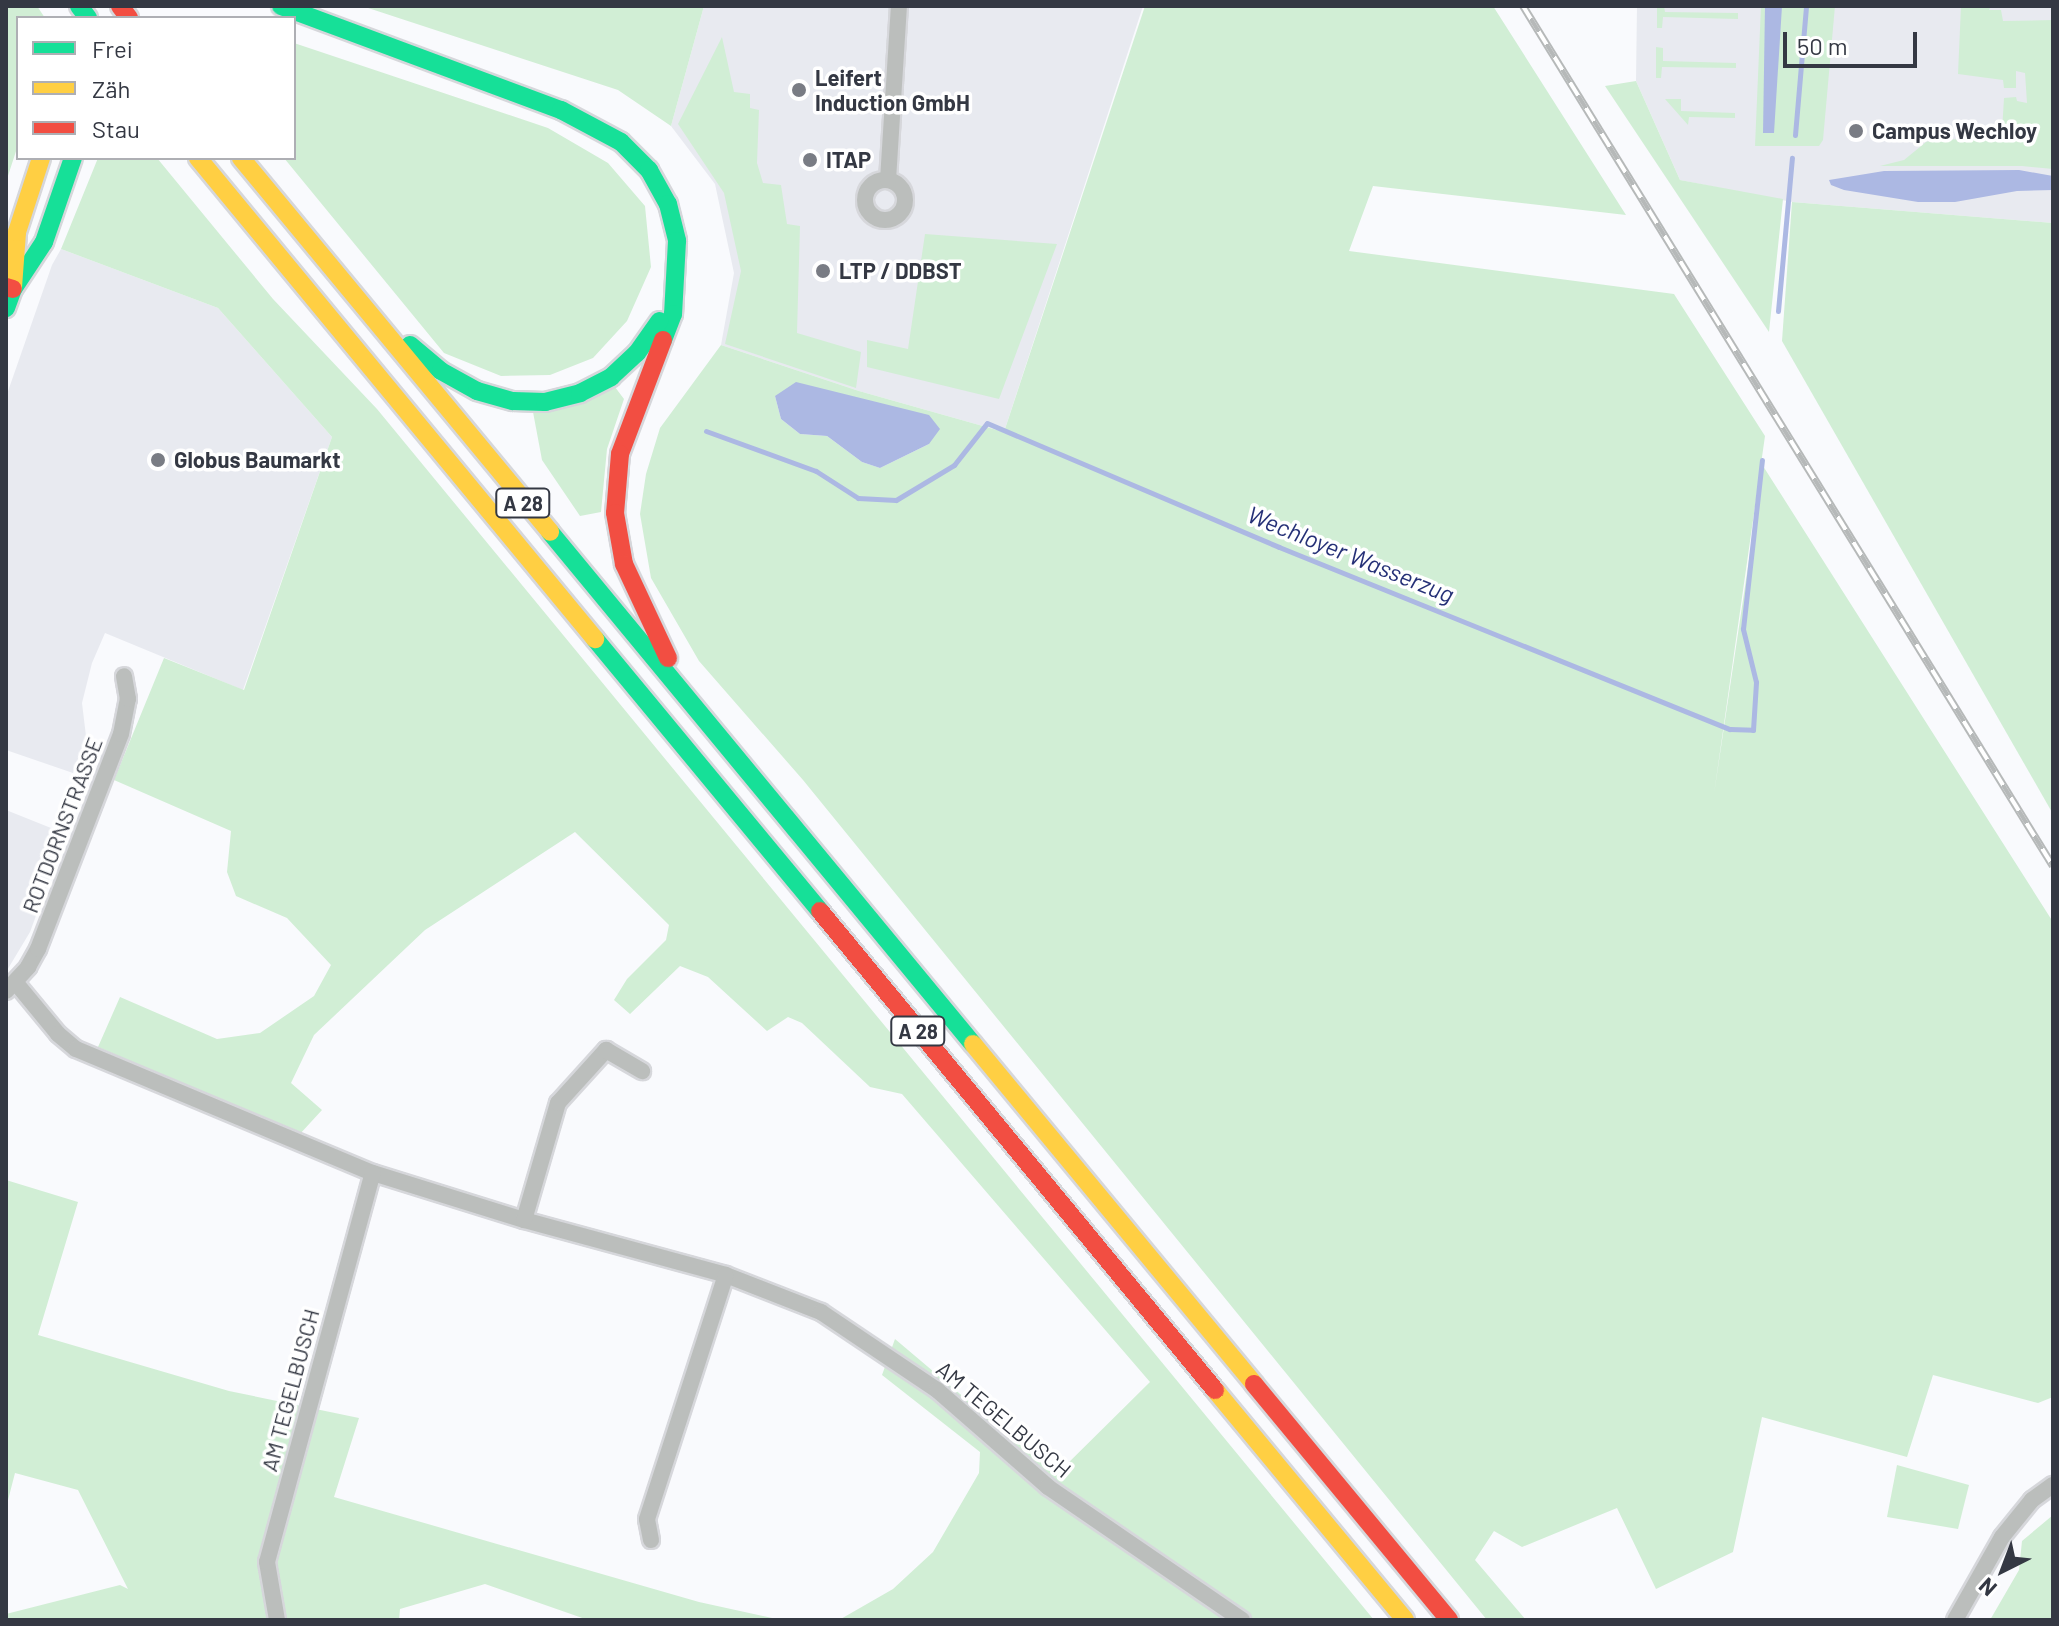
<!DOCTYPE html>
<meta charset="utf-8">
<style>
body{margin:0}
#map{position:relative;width:2059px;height:1626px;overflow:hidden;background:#f9fafd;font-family:Barlow,sans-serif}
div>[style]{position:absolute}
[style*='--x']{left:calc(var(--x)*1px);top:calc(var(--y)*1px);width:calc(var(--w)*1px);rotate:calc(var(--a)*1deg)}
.built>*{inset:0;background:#e8eaf0}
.green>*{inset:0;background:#d1eed5}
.water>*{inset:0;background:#acb8e3}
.stream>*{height:5px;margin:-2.5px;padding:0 2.5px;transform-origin:2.5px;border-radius:2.5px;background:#acb8e3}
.roads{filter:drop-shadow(2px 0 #d6d7db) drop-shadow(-2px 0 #d6d7db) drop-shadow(0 2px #d6d7db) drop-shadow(0 -2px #d6d7db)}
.street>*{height:16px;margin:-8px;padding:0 8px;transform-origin:8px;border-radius:8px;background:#bbbebc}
.street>.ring{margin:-8px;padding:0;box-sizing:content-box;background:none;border:16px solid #bbbebc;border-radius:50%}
.fast>*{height:18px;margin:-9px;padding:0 9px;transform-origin:9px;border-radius:9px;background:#16e098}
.slow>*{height:18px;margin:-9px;padding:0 9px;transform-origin:9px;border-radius:9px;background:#ffcf43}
.jam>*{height:18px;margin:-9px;padding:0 9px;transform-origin:9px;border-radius:9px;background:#f24e42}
.rail>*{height:8px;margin-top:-4px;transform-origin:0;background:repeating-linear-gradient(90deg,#fff 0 15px,#b6b9b9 0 30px);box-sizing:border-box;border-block:2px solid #b6b9b9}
.bridges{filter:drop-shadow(2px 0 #d6d7db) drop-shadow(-2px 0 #d6d7db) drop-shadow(0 2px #d6d7db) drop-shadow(0 -2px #d6d7db)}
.fast-bridge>*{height:18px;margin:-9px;padding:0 9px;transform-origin:9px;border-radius:9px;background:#16e098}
.jam-bridge>*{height:18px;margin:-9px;padding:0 9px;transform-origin:9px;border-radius:9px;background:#f24e42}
.dots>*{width:22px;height:22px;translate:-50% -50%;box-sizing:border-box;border:4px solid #fff;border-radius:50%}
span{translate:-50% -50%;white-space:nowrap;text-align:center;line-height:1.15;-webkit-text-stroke:7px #fff;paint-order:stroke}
.shield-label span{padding:2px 6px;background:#fff;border:2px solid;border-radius:6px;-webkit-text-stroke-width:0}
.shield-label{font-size:20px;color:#343843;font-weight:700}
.poi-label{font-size:22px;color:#343843;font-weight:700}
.left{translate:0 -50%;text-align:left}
.street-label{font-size:22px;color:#343843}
.water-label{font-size:24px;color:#263177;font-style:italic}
.frame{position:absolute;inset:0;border:8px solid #343843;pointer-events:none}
.legend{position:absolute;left:16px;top:16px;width:280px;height:144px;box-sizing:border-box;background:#fff;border:2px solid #aeafb4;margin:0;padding:10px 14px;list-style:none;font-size:24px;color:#343843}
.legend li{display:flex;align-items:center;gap:16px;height:40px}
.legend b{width:40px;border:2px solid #aeafb4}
.north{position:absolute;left:1963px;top:1530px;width:80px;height:80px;-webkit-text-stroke:6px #fff;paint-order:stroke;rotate:222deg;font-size:22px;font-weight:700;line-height:32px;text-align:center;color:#343843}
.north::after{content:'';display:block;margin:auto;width:28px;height:36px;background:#343843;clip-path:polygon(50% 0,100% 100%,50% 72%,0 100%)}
.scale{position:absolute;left:1783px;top:32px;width:134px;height:36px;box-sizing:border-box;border:4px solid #343843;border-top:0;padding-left:10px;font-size:24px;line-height:28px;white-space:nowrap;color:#343843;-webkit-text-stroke:6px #fff;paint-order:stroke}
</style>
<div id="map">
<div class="built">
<i style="clip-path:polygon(704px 6px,1143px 6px,1004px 432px,859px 391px,721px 345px,734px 273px,715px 184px,671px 126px)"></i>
<i style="clip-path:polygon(1637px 6px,2053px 6px,2053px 223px,1792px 202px,1680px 180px,1636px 81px)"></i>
<i style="clip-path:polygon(61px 249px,218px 308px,332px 437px,243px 690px,105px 633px,92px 663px,82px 703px,86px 736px,73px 773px,6px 750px,6px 397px,52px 265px)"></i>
<i style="clip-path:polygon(6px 810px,66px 834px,30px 932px,6px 972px)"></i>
</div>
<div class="green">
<i style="clip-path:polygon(6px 6px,37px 6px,45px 18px,18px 18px,18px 145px,6px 182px)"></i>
<i style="clip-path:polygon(362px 6px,704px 6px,671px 126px,618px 90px)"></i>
<i style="clip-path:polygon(evenodd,1145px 6px,1493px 6px,1626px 215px,1373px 186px,1349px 251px,1674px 294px,1765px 436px,1714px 794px,1763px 466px,2053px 922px,2053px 1397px,2038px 1403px,1933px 1375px,1907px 1457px,1762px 1417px,1733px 1552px,1656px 1589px,1617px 1508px,1522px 1547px,1494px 1531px,1475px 1560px,1526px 1620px,1487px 1620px,803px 780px,699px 661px,651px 578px,640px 514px,646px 474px,660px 428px,721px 345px,859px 391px,1004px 432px,1145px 6px,775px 396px,929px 444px,880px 468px,862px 462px,827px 436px,800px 434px,781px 419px,775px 396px)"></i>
<i style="clip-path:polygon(1657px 6px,1664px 6px,1665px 12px,1738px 13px,1738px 19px,1663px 17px,1662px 28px,1657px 28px)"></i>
<i style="clip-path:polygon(1761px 6px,1835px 6px,1823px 140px,1819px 146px,1755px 146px)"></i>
<i style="clip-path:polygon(1961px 6px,1991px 6px,1989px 10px,2001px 10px,2003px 21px,2053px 20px,2053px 169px,2022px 166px,1880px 166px,1904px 160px,1926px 142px,1936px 139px,1996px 140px,2002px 131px,2004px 98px,2016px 97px,2017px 101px,2027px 103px,2025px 73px,2016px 71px,2016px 88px,2004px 88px,2003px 80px,1958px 74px)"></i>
<i style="clip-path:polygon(722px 37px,734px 92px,750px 94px,750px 108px,759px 110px,757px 163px,763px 183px,781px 185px,787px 224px,800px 226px,797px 333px,861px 352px,856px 388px,725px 344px,741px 271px,724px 193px,678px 124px)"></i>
<i style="clip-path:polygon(294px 43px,548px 128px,608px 163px,645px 206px,651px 267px,627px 321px,593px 358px,550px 375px,501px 376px,444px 353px,284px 158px,294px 158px)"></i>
<i style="clip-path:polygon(1656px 47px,1663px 48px,1663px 61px,1736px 63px,1736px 68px,1662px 67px,1661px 78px,1656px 78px)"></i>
<i style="clip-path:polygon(1636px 81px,1680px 180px,1783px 199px,1769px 332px,1605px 86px)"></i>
<i style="clip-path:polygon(1665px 99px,1681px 99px,1681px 111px,1735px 113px,1735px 118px,1689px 117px,1688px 125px)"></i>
<i style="clip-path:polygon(98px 158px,157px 158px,273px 299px,377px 409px,1374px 1620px,839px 1620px,893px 1589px,933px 1552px,979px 1473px,980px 1452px,882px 1375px,895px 1339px,1056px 1475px,1150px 1382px,902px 1094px,870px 1087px,802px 1023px,788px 1017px,767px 1031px,708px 977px,680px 966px,630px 1014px,614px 1000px,627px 979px,666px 940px,669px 925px,575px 832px,425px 930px,314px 1035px,291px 1083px,322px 1110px,299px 1135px,98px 1047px,120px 997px,217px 1039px,260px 1033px,314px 996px,331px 965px,287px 918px,236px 896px,227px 872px,231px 831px,114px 780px,164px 658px,244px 690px,332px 437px,218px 308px,61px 249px)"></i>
<i style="clip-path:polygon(1792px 202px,2053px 223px,2053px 814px,1782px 341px)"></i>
<i style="clip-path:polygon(925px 234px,1057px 244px,999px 399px,867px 367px,867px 340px,908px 349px)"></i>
<i style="clip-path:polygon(615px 387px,624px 399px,607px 449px,601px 512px,580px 516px,542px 460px,533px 412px)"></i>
<i style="clip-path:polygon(6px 1180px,78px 1202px,38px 1335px,229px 1391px,359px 1418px,334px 1497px,699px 1602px,781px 1620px,588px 1620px,485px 1584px,400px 1609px,399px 1620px,6px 1620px,6px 1614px,120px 1585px,128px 1589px,78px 1490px,15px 1473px,6px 1508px)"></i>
<i style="clip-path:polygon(1897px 1465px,1969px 1485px,1958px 1529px,1887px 1517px)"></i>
<i style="clip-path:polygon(2053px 1515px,2053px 1620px,1990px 1620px,2019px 1570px,2022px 1541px)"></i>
</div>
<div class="water">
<i style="clip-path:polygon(1765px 6px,1782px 6px,1774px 133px,1763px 133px)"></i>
<i style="clip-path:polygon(2019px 170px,2053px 176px,2053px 190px,2017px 191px,1955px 202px,1918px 202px,1844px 190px,1831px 185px,1829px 180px,1884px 171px)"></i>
<i style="clip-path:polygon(796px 382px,929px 415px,940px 429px,929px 444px,880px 468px,862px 462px,827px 436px,800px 434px,781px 419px,775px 396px)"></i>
</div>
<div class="stream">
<i style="--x:1795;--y:135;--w:129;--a:-85.1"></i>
<i style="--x:1778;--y:311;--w:154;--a:-84.8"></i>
<i style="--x:706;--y:431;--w:117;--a:20"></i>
<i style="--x:816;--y:471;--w:50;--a:32.7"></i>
<i style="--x:858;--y:498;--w:38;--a:3"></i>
<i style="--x:896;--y:500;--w:68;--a:-31.1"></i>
<i style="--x:954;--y:465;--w:53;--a:-51.8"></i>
<i style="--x:987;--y:423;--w:317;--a:23"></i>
<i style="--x:1279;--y:547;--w:486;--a:22"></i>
<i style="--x:1730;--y:729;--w:23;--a:2"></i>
<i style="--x:1753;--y:730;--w:48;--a:-86.4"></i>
<i style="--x:1756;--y:682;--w:55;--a:-103.8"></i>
<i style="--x:1743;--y:629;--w:170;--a:-83.6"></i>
</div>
<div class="roads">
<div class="street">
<i class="ring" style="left:865px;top:180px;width:24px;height:24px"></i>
<i style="--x:888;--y:180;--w:174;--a:-86.4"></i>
<i style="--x:16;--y:983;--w:66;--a:50.5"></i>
<i style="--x:58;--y:1034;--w:23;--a:40"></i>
<i style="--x:76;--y:1049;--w:322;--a:22.7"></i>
<i style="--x:373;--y:1173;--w:158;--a:17.3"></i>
<i style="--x:524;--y:1220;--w:209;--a:15.2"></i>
<i style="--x:726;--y:1275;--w:102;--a:21.3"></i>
<i style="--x:821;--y:1312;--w:140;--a:33.9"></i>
<i style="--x:937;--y:1390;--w:147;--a:41.1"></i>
<i style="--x:1048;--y:1487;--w:235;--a:34.4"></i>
<i style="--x:6;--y:991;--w:33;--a:-47"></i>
<i style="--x:28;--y:967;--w:21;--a:-61"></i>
<i style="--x:38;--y:949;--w:230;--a:-68.9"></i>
<i style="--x:121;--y:734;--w:36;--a:-79"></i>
<i style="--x:128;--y:699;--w:23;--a:-100"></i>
<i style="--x:524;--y:1220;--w:122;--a:-73.8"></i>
<i style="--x:558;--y:1103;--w:72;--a:-47.8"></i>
<i style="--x:606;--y:1050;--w:42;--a:30.3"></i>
<i style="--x:651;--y:1540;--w:21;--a:-101"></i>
<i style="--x:647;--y:1519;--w:256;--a:-72.1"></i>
<i style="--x:277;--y:1620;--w:59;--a:-99.8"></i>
<i style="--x:267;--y:1562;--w:403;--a:-74.8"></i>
<i style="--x:1955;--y:1620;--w:95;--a:-60.5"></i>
<i style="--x:2002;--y:1537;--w:48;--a:-51"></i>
<i style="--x:2032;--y:1500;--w:26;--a:-36"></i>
</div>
<div class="fast">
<i style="--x:281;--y:6;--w:299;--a:20.4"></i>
<i style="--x:561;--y:110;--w:68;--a:28.1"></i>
<i style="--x:621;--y:142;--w:40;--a:45"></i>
<i style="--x:649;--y:170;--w:39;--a:61"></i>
<i style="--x:668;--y:204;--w:38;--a:76"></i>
<i style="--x:677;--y:241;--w:73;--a:93.1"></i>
<i style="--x:673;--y:314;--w:28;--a:111"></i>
<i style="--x:6;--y:308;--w:20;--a:-70"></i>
<i style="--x:13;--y:289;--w:56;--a:-56.6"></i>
<i style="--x:44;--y:242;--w:89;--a:-71"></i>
<i style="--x:410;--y:345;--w:40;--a:40"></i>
<i style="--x:441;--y:371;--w:41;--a:29.1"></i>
<i style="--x:477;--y:391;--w:37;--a:16"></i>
<i style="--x:513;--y:401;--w:32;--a:2"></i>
<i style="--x:545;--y:402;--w:36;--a:-14"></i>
<i style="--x:580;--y:393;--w:35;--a:-27"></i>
<i style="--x:611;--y:377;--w:35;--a:-43"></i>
<i style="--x:637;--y:353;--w:39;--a:-55"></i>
<i style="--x:550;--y:532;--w:664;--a:50.44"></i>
<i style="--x:595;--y:639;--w:353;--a:50.4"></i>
</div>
<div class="slow">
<i style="--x:198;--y:158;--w:624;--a:50.46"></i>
<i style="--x:241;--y:158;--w:485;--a:50.4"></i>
<i style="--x:13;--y:287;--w:55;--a:-85.8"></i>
<i style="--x:17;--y:232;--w:78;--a:-72"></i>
<i style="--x:973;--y:1044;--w:441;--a:50.4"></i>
<i style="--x:1215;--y:1390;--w:298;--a:50.4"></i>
</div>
<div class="jam">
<i style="--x:6;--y:287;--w:7;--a:16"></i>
<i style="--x:663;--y:340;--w:122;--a:110.7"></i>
<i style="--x:620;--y:454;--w:59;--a:94.8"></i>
<i style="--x:615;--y:513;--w:52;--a:80"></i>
<i style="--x:624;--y:564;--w:104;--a:64.9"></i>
<i style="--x:820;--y:911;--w:621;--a:50.49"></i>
<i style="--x:1254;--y:1384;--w:306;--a:50.4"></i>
</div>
</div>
<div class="rail">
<i style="--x:1523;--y:6;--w:1010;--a:58.36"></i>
</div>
<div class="bridges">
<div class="fast-bridge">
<i style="--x:79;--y:6;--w:15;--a:53"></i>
</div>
<div class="jam-bridge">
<i style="--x:120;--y:6;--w:15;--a:53"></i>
</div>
</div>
<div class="dots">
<i style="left:799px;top:90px;background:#797c84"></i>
<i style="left:1856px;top:131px;background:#797c84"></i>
<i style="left:810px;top:160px;background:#797c84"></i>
<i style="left:823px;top:271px;background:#797c84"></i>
<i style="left:158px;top:460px;background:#797c84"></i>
</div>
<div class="shield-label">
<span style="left:523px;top:503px">A 28</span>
<span style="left:918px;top:1031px">A 28</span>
</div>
<div class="poi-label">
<span class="left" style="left:815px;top:90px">Leifert<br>Induction GmbH</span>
<span class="left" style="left:1872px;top:131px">Campus Wechloy</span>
<span class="left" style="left:826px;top:160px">ITAP</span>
<span class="left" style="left:839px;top:271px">LTP / DDBST</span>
<span class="left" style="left:174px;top:460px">Globus Baumarkt</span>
</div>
<div class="street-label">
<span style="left:62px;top:825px;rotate:-69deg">ROTDORNSTRASSE</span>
<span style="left:290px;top:1390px;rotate:-75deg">AM TEGELBUSCH</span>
<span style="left:1004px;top:1419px;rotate:40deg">AM TEGELBUSCH</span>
</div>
<div class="water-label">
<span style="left:1351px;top:554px;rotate:22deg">Wechloyer Wasserzug</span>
</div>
<div class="frame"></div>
<ul class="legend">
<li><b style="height:10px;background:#16e098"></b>Frei</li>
<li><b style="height:10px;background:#ffcf43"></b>Zäh</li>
<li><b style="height:10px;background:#f24e42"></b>Stau</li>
</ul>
<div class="north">N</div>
<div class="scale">50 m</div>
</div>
